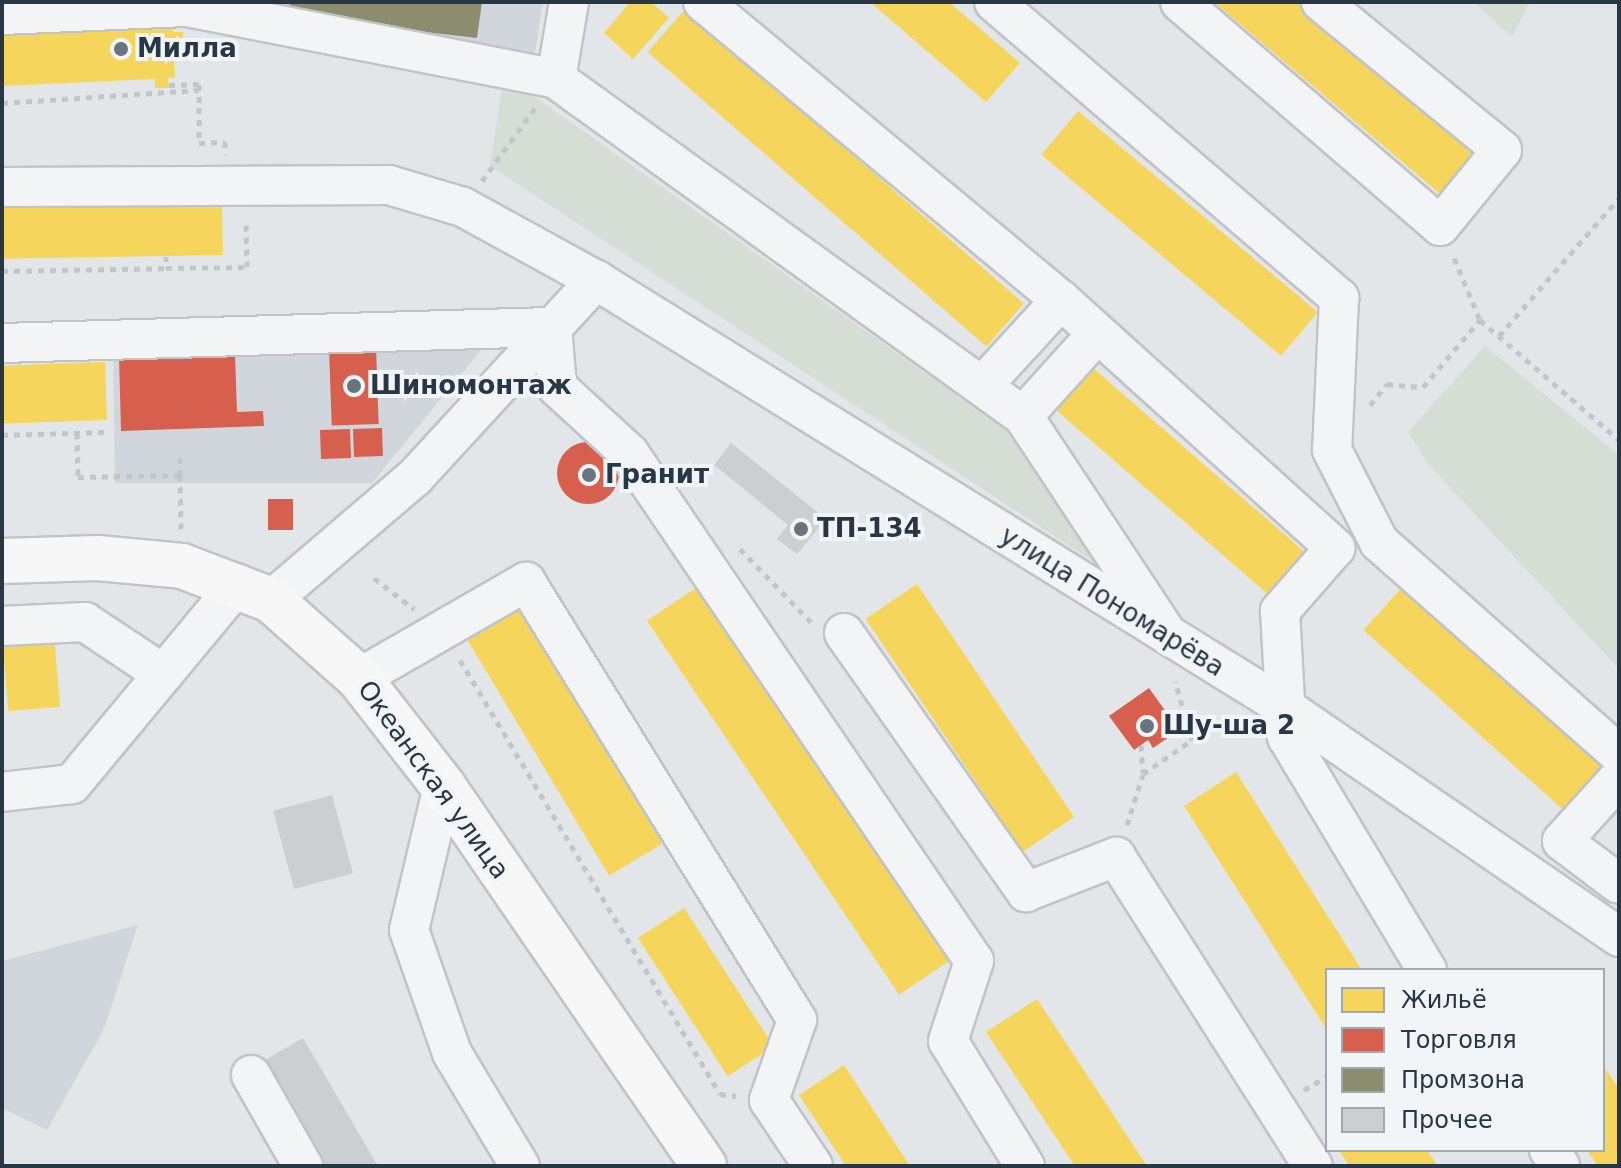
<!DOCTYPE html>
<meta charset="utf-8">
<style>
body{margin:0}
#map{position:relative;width:1621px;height:1168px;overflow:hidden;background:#e3e6e9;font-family:"DejaVu Sans",sans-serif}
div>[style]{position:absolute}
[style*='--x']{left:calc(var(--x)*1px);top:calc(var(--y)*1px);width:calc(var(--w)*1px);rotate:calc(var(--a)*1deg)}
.built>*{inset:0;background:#d1d6dc}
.green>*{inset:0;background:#d5ddd4}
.homes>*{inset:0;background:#f6d55c;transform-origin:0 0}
.shops>*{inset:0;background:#d6604d;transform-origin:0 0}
.round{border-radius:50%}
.industry>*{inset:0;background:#8c8c6e}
.building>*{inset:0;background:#cccfd1;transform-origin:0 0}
.path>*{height:5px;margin-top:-2.5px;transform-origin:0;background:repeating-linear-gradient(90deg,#c2c6c9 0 6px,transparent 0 12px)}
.roads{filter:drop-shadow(2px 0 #c1c4c7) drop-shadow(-2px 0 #c1c4c7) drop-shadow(0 2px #c1c4c7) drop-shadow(0 -2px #c1c4c7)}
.minor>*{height:38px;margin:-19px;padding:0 19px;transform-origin:19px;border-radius:19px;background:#f3f4f6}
.major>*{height:44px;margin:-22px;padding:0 22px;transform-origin:22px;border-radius:22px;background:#f7f7f7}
.dots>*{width:22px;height:22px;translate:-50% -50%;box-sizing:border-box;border:4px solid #f1f5f8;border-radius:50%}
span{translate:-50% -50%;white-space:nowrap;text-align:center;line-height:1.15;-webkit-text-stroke:8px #f1f5f8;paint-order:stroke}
.poi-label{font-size:26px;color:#283745;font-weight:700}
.left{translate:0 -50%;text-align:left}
.street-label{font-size:26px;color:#283745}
.frame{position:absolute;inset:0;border:4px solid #283745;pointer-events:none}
.legend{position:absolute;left:1325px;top:968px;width:280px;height:184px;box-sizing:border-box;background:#f1f5f8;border:2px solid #a1a9b0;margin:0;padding:10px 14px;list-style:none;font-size:24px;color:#283745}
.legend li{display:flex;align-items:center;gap:16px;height:40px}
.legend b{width:40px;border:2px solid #a1a9b0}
</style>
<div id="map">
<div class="built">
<i style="clip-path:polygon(194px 2px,543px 2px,535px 53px,288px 21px)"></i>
<i style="clip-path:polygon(490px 339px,372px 483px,115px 483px,113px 354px)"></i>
<i style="clip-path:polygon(138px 925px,104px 1029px,47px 1130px,2px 1108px,2px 961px)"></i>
</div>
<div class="green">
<i style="clip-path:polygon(1474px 2px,1530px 2px,1512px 37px)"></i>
<i style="clip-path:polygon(504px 75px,1004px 429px,1120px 579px,490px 166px)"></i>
<i style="clip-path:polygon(1485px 346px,1619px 455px,1619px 669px,1429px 465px,1408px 432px)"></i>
</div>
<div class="homes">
<i style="clip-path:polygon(630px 2px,651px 2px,669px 18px,633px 59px,604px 33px)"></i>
<i style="clip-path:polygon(870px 2px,949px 2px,1020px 63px,986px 102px)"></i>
<i style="clip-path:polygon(1214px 2px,1301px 2px,1481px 155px,1445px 198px)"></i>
<i style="left:685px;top:9px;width:449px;height:57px;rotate:41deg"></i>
<i style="clip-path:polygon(173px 20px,173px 32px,183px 32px,184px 57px,174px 57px,175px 78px,168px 78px,169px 88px,155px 88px,155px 79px,2px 86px,2px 28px)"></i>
<i style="left:1078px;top:111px;width:313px;height:57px;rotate:40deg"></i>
<i style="left:222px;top:199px;width:56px;height:220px;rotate:89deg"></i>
<i style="left:105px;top:362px;width:58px;height:103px;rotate:88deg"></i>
<i style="left:1093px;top:368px;width:279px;height:56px;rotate:41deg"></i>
<i style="left:917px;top:584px;width:281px;height:62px;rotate:56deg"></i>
<i style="left:1405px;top:584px;width:272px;height:62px;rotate:42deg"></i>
<i style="left:700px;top:585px;width:451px;height:64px;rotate:56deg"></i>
<i style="left:517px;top:602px;width:282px;height:62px;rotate:59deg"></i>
<i style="left:54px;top:635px;width:72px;height:52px;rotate:85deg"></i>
<i style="clip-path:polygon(1236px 772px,1362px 970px,1327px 970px,1327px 1030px,1184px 806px)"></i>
<i style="left:684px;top:908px;width:165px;height:55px;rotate:57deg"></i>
<i style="clip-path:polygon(1037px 999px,1147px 1166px,1075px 1166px,1049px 1127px,986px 1032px)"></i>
<i style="clip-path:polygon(844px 1065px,910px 1166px,846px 1166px,799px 1095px)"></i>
<i style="clip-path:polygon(1603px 1065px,1619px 1089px,1619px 1166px,1598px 1166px,1587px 1150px,1603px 1150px)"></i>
<i style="clip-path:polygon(1339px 1150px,1427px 1150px,1438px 1166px,1349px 1166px)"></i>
</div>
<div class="shops">
<i style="left:376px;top:347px;width:77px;height:47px;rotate:88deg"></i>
<i style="clip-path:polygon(235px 354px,237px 412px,263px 411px,264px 426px,121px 431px,119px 357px)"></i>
<i style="left:382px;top:428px;width:28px;height:29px;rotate:88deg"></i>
<i style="left:350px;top:429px;width:29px;height:30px;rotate:88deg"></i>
<i class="round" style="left:557px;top:442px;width:62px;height:62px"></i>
<i style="left:268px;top:499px;width:25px;height:31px"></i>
<i style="clip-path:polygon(1149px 688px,1179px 730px,1153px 748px,1148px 740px,1134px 750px,1109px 716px)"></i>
</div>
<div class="industry">
<i style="clip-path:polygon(290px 2px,482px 2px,477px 38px,288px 16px)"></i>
</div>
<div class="building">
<i style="clip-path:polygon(731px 443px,826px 519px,797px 554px,777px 539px,788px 525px,714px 465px)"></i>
<i style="left:332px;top:795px;width:81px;height:61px;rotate:75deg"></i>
<i style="clip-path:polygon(303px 1038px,378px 1166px,311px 1166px,253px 1067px)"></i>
</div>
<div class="path">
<i style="--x:169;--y:85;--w:30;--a:-2"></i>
<i style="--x:199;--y:84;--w:59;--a:90"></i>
<i style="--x:199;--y:143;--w:26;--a:-2"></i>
<i style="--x:225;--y:142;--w:12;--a:90"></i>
<i style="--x:2;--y:103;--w:197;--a:-3.8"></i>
<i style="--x:482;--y:181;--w:90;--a:-54"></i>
<i style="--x:166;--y:256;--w:12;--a:90"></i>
<i style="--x:166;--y:268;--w:81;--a:-0.7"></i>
<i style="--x:247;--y:267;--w:47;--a:-91.2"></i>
<i style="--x:1454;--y:258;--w:67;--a:67.2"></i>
<i style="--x:1480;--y:320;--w:184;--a:40.8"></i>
<i style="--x:2;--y:271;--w:164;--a:-1"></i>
<i style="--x:1499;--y:336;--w:183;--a:-49"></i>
<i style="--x:1370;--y:405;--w:27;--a:-51"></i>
<i style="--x:1387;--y:384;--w:36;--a:5"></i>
<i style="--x:1423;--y:387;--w:88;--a:-49.6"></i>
<i style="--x:77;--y:433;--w:44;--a:88.7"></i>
<i style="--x:78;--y:477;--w:102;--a:-1.1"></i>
<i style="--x:180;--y:475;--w:17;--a:-90"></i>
<i style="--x:2;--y:435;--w:102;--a:-1.7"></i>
<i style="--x:180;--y:475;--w:55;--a:89"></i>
<i style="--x:740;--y:549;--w:102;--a:45.8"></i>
<i style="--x:374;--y:578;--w:51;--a:37.8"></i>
<i style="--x:460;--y:660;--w:506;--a:59.08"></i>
<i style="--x:720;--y:1094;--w:16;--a:7"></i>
<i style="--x:1141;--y:745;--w:28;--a:86"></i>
<i style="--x:1127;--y:825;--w:53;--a:-72.6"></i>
<i style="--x:1143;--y:774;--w:60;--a:-34.8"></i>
<i style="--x:1192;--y:740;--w:61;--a:-106.1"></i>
<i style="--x:1304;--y:1090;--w:27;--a:-31"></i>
</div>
<div class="roads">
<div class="minor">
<i style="--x:569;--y:2;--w:78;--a:99.6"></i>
<i style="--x:556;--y:79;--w:576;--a:35.82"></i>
<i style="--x:1023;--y:416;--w:255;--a:56.5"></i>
<i style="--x:703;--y:2;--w:466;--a:39.8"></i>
<i style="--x:1061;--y:300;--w:370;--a:42.1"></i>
<i style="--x:1335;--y:548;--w:84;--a:131.1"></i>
<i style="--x:1280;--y:611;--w:126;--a:86.8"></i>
<i style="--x:1287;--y:737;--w:272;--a:59"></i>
<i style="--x:994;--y:2;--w:455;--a:40.6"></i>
<i style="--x:1339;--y:298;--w:152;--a:92.6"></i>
<i style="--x:1332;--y:450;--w:103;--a:62.9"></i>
<i style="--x:1379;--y:542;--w:320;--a:41.5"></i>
<i style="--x:1180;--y:2;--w:343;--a:40.7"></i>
<i style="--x:1440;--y:226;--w:98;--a:-50.8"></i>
<i style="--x:1502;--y:150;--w:234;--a:-140.7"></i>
<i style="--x:2;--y:15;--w:185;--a:-2.5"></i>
<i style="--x:187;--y:7;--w:376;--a:11"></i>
<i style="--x:2;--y:187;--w:387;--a:-0.3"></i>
<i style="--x:389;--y:185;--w:77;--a:16.6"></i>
<i style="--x:463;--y:207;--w:152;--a:28.8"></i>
<i style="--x:596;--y:280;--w:812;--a:31.81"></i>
<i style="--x:1286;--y:708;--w:404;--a:34.5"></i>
<i style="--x:2;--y:343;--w:550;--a:-1.67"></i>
<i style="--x:552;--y:327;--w:60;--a:85.2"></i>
<i style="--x:557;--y:387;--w:98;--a:42.5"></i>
<i style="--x:629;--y:453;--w:614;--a:55.82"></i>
<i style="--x:974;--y:961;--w:84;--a:108"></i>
<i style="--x:948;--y:1041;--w:147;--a:58.4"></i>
<i style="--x:984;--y:384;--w:114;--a:-47.5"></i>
<i style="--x:1023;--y:416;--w:110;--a:-47.9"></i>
<i style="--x:271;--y:600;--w:189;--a:-40.5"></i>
<i style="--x:415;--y:477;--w:268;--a:-47.4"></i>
<i style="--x:2;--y:626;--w:83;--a:-2.8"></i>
<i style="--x:85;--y:622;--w:94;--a:33.7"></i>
<i style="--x:844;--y:633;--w:317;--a:54.9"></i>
<i style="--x:1026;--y:892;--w:97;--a:-21.3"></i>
<i style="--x:1116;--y:857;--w:366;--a:57.5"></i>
<i style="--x:359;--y:678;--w:193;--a:-29.9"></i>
<i style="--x:526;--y:582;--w:515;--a:58.25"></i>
<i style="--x:797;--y:1020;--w:85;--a:109.3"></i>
<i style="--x:769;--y:1100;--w:79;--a:56.3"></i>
<i style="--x:1619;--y:778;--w:85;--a:132.1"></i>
<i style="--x:1562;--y:841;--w:71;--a:37"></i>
<i style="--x:443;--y:786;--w:148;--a:103.3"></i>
<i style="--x:409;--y:930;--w:130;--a:70.7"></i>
<i style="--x:452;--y:1053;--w:132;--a:59"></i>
<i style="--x:2;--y:792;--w:70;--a:-6.5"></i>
<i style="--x:72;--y:784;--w:260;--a:-50.3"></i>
<i style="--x:251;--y:1075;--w:105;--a:60.3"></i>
<i style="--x:1549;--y:1150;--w:19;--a:55"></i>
</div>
<div class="major">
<i style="--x:2;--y:561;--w:96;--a:-1.8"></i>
<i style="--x:98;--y:558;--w:84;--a:5.4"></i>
<i style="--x:182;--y:566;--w:95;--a:20.9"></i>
<i style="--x:271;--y:600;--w:118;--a:41.6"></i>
<i style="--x:359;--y:678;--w:137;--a:52.1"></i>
<i style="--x:443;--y:786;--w:461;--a:55.5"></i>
</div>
</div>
<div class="dots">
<i style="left:121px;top:49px;background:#69747e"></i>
<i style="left:354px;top:386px;background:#69747e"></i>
<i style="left:589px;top:475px;background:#69747e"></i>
<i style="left:801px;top:529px;background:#69747e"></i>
<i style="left:1147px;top:726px;background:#69747e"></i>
</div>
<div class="poi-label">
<span class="left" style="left:137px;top:49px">Милла</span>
<span class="left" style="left:370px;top:386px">Шиномонтаж</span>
<span class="left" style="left:605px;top:475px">Гранит</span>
<span class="left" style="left:817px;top:529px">ТП-134</span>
<span class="left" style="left:1163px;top:726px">Шу-ша 2</span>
</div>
<div class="street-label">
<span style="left:1112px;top:602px;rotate:32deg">улица Пономарёва</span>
<span style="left:433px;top:780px;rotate:54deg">Океанская улица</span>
</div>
<div class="frame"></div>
<ul class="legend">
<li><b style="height:22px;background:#f6d55c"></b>Жильё</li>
<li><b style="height:22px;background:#d6604d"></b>Торговля</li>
<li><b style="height:22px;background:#8c8c6e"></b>Промзона</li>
<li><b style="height:22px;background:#cccfd1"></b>Прочее</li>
</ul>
</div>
